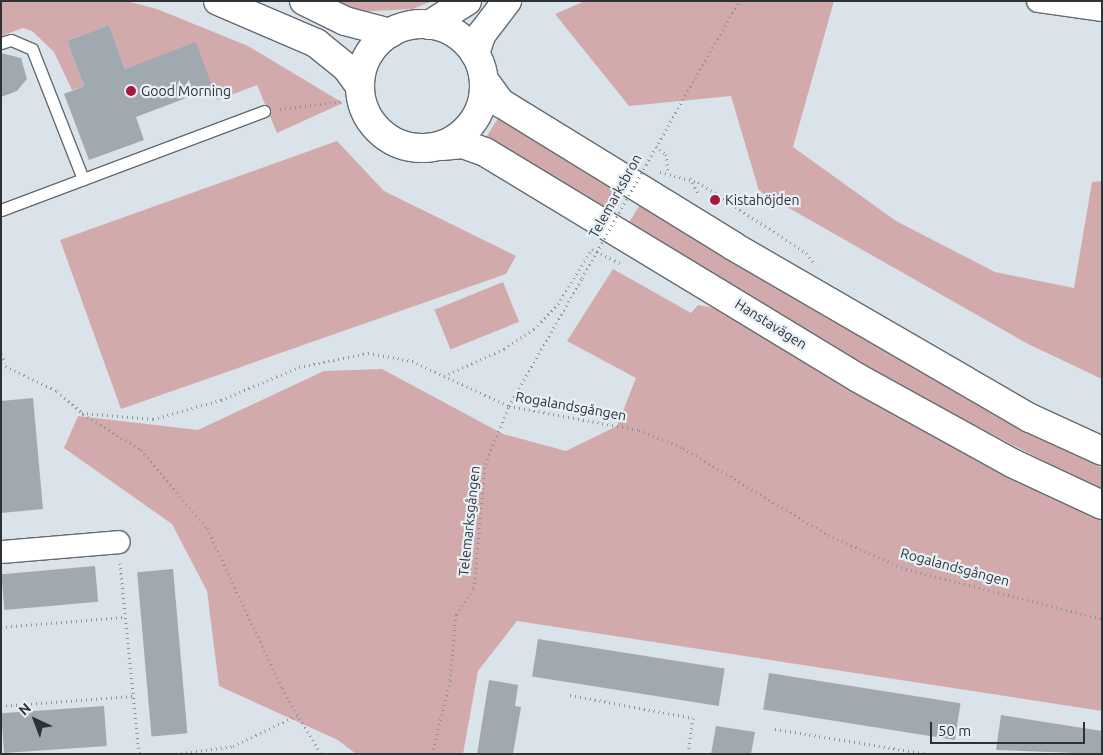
<!DOCTYPE html>
<meta charset="utf-8">
<style>
body{margin:0}
#map{position:relative;width:1103px;height:755px;overflow:hidden;background:#dae3ea;font-family:Ubuntu,sans-serif}
div>[style]{position:absolute}
[style*='--x']{left:calc(var(--x)*1px);top:calc(var(--y)*1px);width:calc(var(--w)*1px);rotate:calc(var(--a)*1deg)}
.green>*{inset:0;background:#d3aaac;transform-origin:0 0}
.building>*{inset:0;background:#a1a9b0;transform-origin:0 0}
.path>*{height:3px;margin-top:-1.5px;transform-origin:0;background:repeating-linear-gradient(90deg,#8d9399 0 1px,transparent 0 5px)}
.roads{filter:drop-shadow(1px 0 #646b72) drop-shadow(-1px 0 #646b72) drop-shadow(0 1px #646b72) drop-shadow(0 -1px #646b72)}
.lane>*{height:11px;margin:-5.5px;padding:0 5.5px;transform-origin:5.5px;border-radius:5.5px;background:#fff}
.street>*{height:22px;margin:-11px;padding:0 11px;transform-origin:11px;border-radius:11px;background:#fff}
.secondary>*{height:28px;margin:-14px;padding:0 14px;transform-origin:14px;border-radius:14px;background:#fff}
.secondary>.ring{margin:-14px;padding:0;box-sizing:content-box;background:none;border:28px solid #fff;border-radius:50%}
.path-bridge>*{height:3px;margin-top:-1.5px;transform-origin:0;background:repeating-linear-gradient(90deg,#8d9399 0 1px,transparent 0 5px)}
.dots>*{width:14px;height:14px;translate:-50% -50%;box-sizing:border-box;border:2px solid #e7f0f7;border-radius:50%}
span{translate:-50% -50%;white-space:nowrap;text-align:center;line-height:1.15;-webkit-text-stroke:4.5px #e7f0f7;paint-order:stroke}
.poi-label{font-size:14px;color:#2f3235}
.left{translate:0 -50%;text-align:left}
.street-label{font-size:14px;color:#2f3235}
.frame{position:absolute;inset:0;border:2px solid #2f3235;pointer-events:none}
.north{position:absolute;left:10px;top:695px;width:50px;height:50px;-webkit-text-stroke:4px #e7f0f7;paint-order:stroke;rotate:317deg;font-size:14px;font-weight:700;line-height:20px;text-align:center;color:#2f3235}
.north::after{content:'';display:block;margin:auto;width:18px;height:22px;background:#2f3235;clip-path:polygon(50% 0,100% 100%,50% 72%,0 100%)}
.scale{position:absolute;left:930px;top:722px;width:155px;height:22px;box-sizing:border-box;border:2px solid #2f3235;border-top:0;padding-left:6px;font-size:15px;line-height:18px;white-space:nowrap;color:#2f3235;-webkit-text-stroke:4px #e7f0f7;paint-order:stroke}
</style>
<div id="map">
<div class="green">
<i style="clip-path:polygon(1px 1px,126px 1px,157px 9px,248px 46px,343px 103px,277px 133px,257px 85px,217px 100px,196px 43px,125px 69px,109px 25px,67px 41px,84px 86px,72px 90px,54px 52px,32px 31px,23px 28px,1px 36px)"></i>
<i style="clip-path:polygon(332px 1px,432px 1px,413px 9px,356px 12px)"></i>
<i style="clip-path:polygon(585px 1px,834px 1px,793px 147px,896px 221px,995px 272px,1074px 288px,1092px 182px,1102px 181px,1102px 379px,1028px 344px,759px 191px,731px 96px,629px 106px,555px 14px)"></i>
<i style="left:498px;top:118px;width:147px;height:24px;rotate:31deg"></i>
<i style="clip-path:polygon(337px 141px,384px 191px,516px 256px,506px 274px,121px 409px,60px 240px)"></i>
<i style="clip-path:polygon(641px 203px,856px 334px,1102px 468px,1102px 491px,881px 377px,628px 224px)"></i>
<i style="clip-path:polygon(613px 269px,691px 313px,698px 305px,719px 309px,902px 417px,1102px 521px,1102px 711px,517px 621px,478px 671px,463px 754px,356px 754px,338px 740px,219px 686px,207px 591px,172px 524px,64px 448px,78px 416px,198px 430px,324px 371px,382px 369px,503px 434px,566px 451px,617px 426px,636px 378px,567px 341px)"></i>
<i style="left:503px;top:282px;width:43px;height:74px;rotate:68deg"></i>
</div>
<div class="building">
<i style="clip-path:polygon(109px 25px,125px 69px,196px 42px,213px 88px,136px 117px,144px 140px,89px 160px,64px 94px,84px 86px,67px 41px)"></i>
<i style="clip-path:polygon(1px 53px,21px 58px,27px 79px,17px 91px,1px 97px)"></i>
<i style="clip-path:polygon(33px 398px,43px 509px,1px 513px,1px 401px)"></i>
<i style="left:95px;top:566px;width:36px;height:94px;rotate:85deg"></i>
<i style="left:173px;top:569px;width:165px;height:36px;rotate:85deg"></i>
<i style="left:538px;top:639px;width:189px;height:38px;rotate:9deg"></i>
<i style="left:769px;top:673px;width:194px;height:37px;rotate:9deg"></i>
<i style="clip-path:polygon(489px 680px,518px 685px,515px 706px,521px 707px,513px 754px,477px 754px)"></i>
<i style="left:104px;top:706px;width:40px;height:103px;rotate:86deg"></i>
<i style="clip-path:polygon(1001px 715px,1102px 731px,1102px 754px,996px 750px)"></i>
<i style="clip-path:polygon(716px 726px,755px 732px,751px 754px,711px 754px)"></i>
</div>
<div class="path">
<i style="--x:280;--y:109;--w:64;--a:-7.2"></i>
<i style="--x:668;--y:126;--w:144;--a:-60.4"></i>
<i style="--x:656;--y:146;--w:13;--a:39"></i>
<i style="--x:666;--y:154;--w:19;--a:84"></i>
<i style="--x:660;--y:172;--w:39;--a:15"></i>
<i style="--x:698;--y:182;--w:129;--a:33.3"></i>
<i style="--x:806;--y:253;--w:15;--a:53"></i>
<i style="--x:690;--y:178;--w:17;--a:62"></i>
<i style="--x:1;--y:354;--w:10;--a:61"></i>
<i style="--x:1;--y:364;--w:62;--a:25.7"></i>
<i style="--x:57;--y:391;--w:33;--a:41"></i>
<i style="--x:82;--y:413;--w:71;--a:4.8"></i>
<i style="--x:153;--y:419;--w:71;--a:-15.6"></i>
<i style="--x:221;--y:400;--w:85;--a:-22.9"></i>
<i style="--x:299;--y:367;--w:70;--a:-11.5"></i>
<i style="--x:368;--y:353;--w:45;--a:10.3"></i>
<i style="--x:412;--y:361;--w:107;--a:24.9"></i>
<i style="--x:509;--y:406;--w:132;--a:10.5"></i>
<i style="--x:639;--y:430;--w:48;--a:22.2"></i>
<i style="--x:683;--y:448;--w:169;--a:31"></i>
<i style="--x:828;--y:535;--w:85;--a:23.6"></i>
<i style="--x:906;--y:569;--w:202;--a:14.3"></i>
<i style="--x:444;--y:376;--w:66;--a:-24.2"></i>
<i style="--x:504;--y:349;--w:36;--a:-34"></i>
<i style="--x:534;--y:329;--w:35;--a:-46"></i>
<i style="--x:558;--y:304;--w:65;--a:-58.3"></i>
<i style="--x:592;--y:249;--w:31;--a:27"></i>
<i style="--x:83;--y:414;--w:68;--a:31.8"></i>
<i style="--x:141;--y:450;--w:102;--a:49.8"></i>
<i style="--x:207;--y:528;--w:177;--a:64.9"></i>
<i style="--x:282;--y:688;--w:77;--a:59.4"></i>
<i style="--x:120;--y:563;--w:192;--a:84.3"></i>
<i style="--x:1;--y:627;--w:124;--a:-4.6"></i>
<i style="--x:570;--y:695;--w:125;--a:10.6"></i>
<i style="--x:693;--y:718;--w:36;--a:98"></i>
<i style="--x:1;--y:706;--w:132;--a:-4.3"></i>
<i style="--x:775;--y:729;--w:155;--a:9.3"></i>
<i style="--x:176;--y:754;--w:58;--a:-8"></i>
<i style="--x:233;--y:746;--w:72;--a:-25.5"></i>
<i style="--x:432;--y:754;--w:76;--a:-76.3"></i>
<i style="--x:450;--y:680;--w:66;--a:-84.8"></i>
<i style="--x:456;--y:614;--w:32;--a:-55"></i>
<i style="--x:474;--y:588;--w:124;--a:-84.9"></i>
<i style="--x:485;--y:464;--w:63;--a:-67.5"></i>
<i style="--x:509;--y:406;--w:147;--a:-60.3"></i>
</div>
<div class="roads">
<div class="lane">
<i style="--x:1;--y:43;--w:10;--a:-17"></i>
<i style="--x:11;--y:40;--w:23;--a:23"></i>
<i style="--x:32;--y:49;--w:140;--a:68.6"></i>
<i style="--x:1;--y:210;--w:281;--a:-20.6"></i>
</div>
<div class="street">
<i style="--x:1038;--y:1;--w:65;--a:8"></i>
<i style="--x:1;--y:552;--w:118;--a:-4.8"></i>
</div>
<div class="secondary">
<i style="--x:218;--y:1;--w:107;--a:23.2"></i>
<i style="--x:316;--y:43;--w:38;--a:39"></i>
<i style="--x:346;--y:67;--w:24;--a:54"></i>
<i style="--x:304;--y:1;--w:46;--a:26"></i>
<i style="--x:345;--y:21;--w:47;--a:14.9"></i>
<i class="ring" style="left:360px;top:24px;width:96px;height:96px"></i>
<i style="--x:429;--y:25;--w:45;--a:-32.3"></i>
<i style="--x:475;--y:54;--w:20;--a:-72"></i>
<i style="--x:481;--y:35;--w:43;--a:-52.6"></i>
<i style="--x:484;--y:80;--w:29;--a:54"></i>
<i style="--x:501;--y:103;--w:273;--a:31.6"></i>
<i style="--x:733;--y:246;--w:343;--a:30.1"></i>
<i style="--x:1030;--y:418;--w:79;--a:24.6"></i>
<i style="--x:442;--y:146;--w:21;--a:-5"></i>
<i style="--x:463;--y:144;--w:23;--a:20"></i>
<i style="--x:485;--y:152;--w:436;--a:31.2"></i>
<i style="--x:858;--y:378;--w:176;--a:28.9"></i>
<i style="--x:1012;--y:463;--w:99;--a:25"></i>
</div>
</div>
<div class="path-bridge">
<i style="--x:582;--y:278;--w:175;--a:-60.5"></i>
</div>
<div class="dots">
<i style="left:131px;top:91px;background:#ab163c"></i>
<i style="left:715px;top:200px;background:#ab163c"></i>
</div>
<div class="poi-label">
<span class="left" style="left:141px;top:91px">Good Morning</span>
<span class="left" style="left:725px;top:200px">Kistahöjden</span>
</div>
<div class="street-label">
<span style="left:615px;top:196px;rotate:-61deg">Telemarksbron</span>
<span style="left:771px;top:324px;rotate:32deg">Hanstavägen</span>
<span style="left:571px;top:406px;rotate:10deg">Rogalandsgången</span>
<span style="left:469px;top:521px;rotate:-84deg">Telemarksgången</span>
<span style="left:955px;top:567px;rotate:15deg">Rogalandsgången</span>
</div>
<div class="frame"></div>
<div class="north">N</div>
<div class="scale">50 m</div>
</div>
